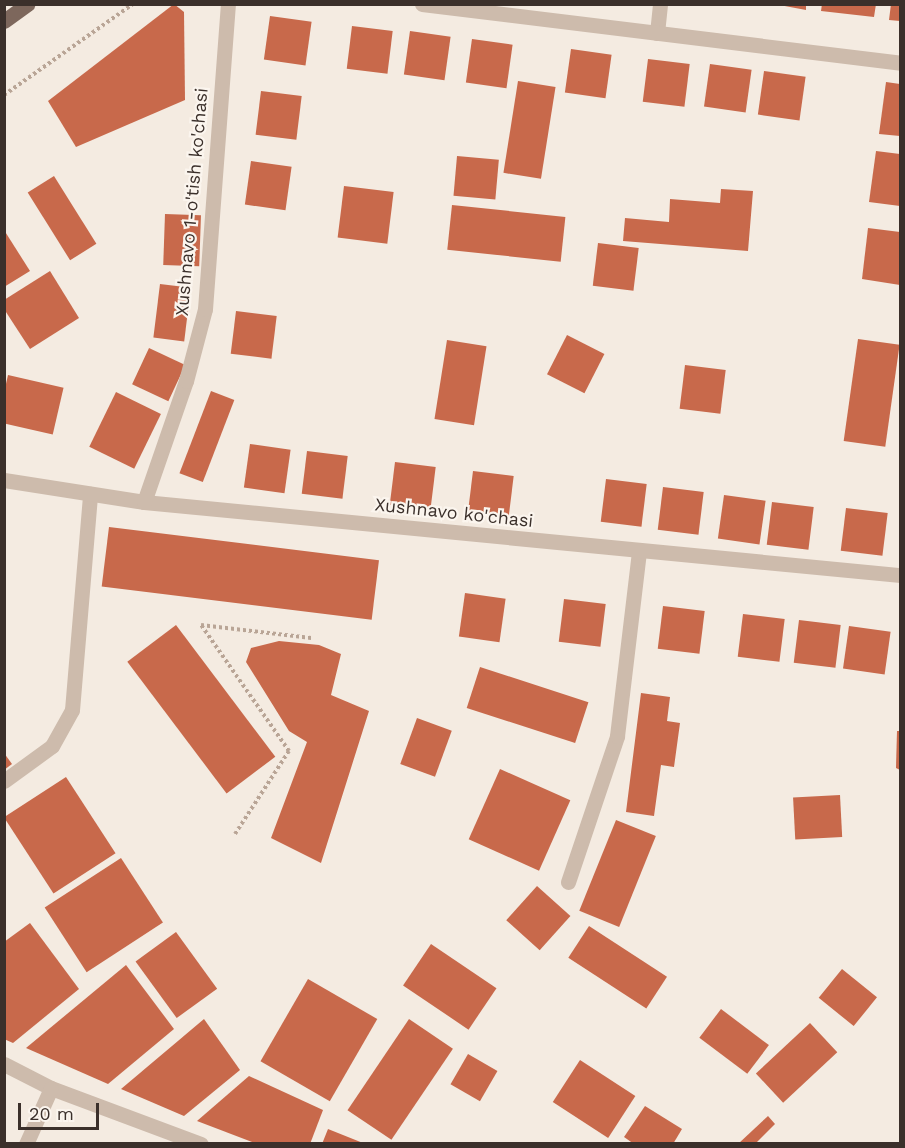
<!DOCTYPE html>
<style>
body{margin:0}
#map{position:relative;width:905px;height:1148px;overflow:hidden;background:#f4ebe1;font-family:"Work Sans",sans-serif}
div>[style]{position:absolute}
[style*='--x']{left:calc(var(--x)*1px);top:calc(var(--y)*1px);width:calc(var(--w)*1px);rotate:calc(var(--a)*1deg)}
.building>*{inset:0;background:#c8694b;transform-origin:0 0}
.path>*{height:4px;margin-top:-2px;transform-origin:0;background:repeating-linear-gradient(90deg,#b9a596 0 3px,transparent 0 6px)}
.service>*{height:15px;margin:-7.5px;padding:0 7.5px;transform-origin:7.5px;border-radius:7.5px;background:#cdbbac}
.minor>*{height:15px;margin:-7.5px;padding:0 7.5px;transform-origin:7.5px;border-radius:7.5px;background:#cdbbac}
.primary>*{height:15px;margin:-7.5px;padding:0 7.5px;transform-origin:7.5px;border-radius:7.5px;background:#7d675c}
span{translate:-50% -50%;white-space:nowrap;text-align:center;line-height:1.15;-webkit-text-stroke:4.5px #fbf5ee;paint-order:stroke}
.street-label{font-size:18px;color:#3b302b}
.frame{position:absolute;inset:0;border:6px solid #3b302b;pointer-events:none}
.scale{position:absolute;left:18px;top:1103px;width:81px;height:27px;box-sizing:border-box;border:3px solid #3b302b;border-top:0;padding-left:8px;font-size:18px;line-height:21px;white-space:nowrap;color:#3b302b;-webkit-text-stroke:4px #fbf5ee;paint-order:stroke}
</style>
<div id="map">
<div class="building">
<i style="clip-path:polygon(174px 4px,184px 12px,185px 100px,76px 147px,48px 101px)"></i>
<i style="clip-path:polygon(774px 4px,806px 4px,806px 10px)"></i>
<i style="clip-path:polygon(822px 4px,876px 4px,874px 17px,821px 11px)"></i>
<i style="clip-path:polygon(891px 4px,900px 4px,900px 21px,889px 20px)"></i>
<i style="left:270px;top:16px;width:42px;height:44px;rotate:8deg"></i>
<i style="left:352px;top:26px;width:41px;height:43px;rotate:7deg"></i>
<i style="left:410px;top:31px;width:41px;height:44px;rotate:8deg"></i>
<i style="left:472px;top:39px;width:41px;height:44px;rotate:8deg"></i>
<i style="left:571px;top:49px;width:41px;height:44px;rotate:8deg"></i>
<i style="left:648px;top:59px;width:42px;height:43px;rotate:7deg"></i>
<i style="left:710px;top:64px;width:42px;height:43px;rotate:8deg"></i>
<i style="left:764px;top:71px;width:42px;height:44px;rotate:8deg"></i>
<i style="left:518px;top:81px;width:38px;height:93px;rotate:9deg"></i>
<i style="clip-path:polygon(886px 82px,900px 84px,900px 136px,879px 134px)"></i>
<i style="left:261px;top:91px;width:41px;height:44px;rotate:7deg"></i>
<i style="clip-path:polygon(876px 151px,900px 154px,900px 206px,869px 202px)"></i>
<i style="left:457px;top:156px;width:42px;height:40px;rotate:5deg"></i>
<i style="left:251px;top:161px;width:41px;height:44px;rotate:8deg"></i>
<i style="left:54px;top:176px;width:80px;height:31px;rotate:58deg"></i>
<i style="left:344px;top:186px;width:50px;height:52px;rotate:7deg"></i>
<i style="clip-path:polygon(721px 189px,753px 191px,748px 251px,623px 241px,625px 218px,669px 222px,670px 199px,720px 203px)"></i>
<i style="left:452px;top:205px;width:114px;height:45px;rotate:6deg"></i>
<i style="left:165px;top:214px;width:36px;height:51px;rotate:2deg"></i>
<i style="clip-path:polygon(868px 228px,900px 232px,900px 285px,862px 279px)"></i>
<i style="clip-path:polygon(4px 230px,30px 271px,4px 287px)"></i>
<i style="left:598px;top:243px;width:41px;height:43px;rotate:7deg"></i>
<i style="clip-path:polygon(50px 271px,79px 318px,30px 349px,4px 309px,4px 300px)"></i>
<i style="left:160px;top:284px;width:31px;height:54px;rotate:7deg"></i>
<i style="left:236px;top:311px;width:41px;height:43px;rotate:7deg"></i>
<i style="left:567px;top:335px;width:42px;height:44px;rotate:27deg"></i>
<i style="left:858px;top:339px;width:42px;height:103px;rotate:8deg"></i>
<i style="left:447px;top:340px;width:40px;height:80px;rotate:9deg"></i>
<i style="left:149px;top:348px;width:40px;height:40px;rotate:25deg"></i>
<i style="left:685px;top:365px;width:41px;height:44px;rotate:7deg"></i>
<i style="left:8px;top:375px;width:57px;height:48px;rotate:13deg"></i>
<i style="left:211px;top:391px;width:25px;height:88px;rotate:21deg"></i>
<i style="left:116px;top:392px;width:50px;height:61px;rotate:26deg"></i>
<i style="left:250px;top:444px;width:41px;height:44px;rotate:8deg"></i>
<i style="left:307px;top:451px;width:41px;height:43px;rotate:7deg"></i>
<i style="left:395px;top:462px;width:41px;height:43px;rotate:7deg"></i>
<i style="left:473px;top:471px;width:41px;height:43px;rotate:7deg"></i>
<i style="left:606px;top:479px;width:41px;height:43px;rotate:7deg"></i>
<i style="left:663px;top:487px;width:41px;height:43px;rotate:7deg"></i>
<i style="left:724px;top:495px;width:42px;height:44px;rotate:8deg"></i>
<i style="left:772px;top:502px;width:42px;height:43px;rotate:7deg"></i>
<i style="left:846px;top:508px;width:42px;height:43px;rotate:7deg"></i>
<i style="left:109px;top:527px;width:272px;height:60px;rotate:7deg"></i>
<i style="left:465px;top:593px;width:41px;height:44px;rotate:8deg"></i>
<i style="left:564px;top:599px;width:42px;height:43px;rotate:7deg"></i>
<i style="left:663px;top:606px;width:42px;height:43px;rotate:7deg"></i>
<i style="left:743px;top:614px;width:42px;height:43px;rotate:7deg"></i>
<i style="left:799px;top:620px;width:42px;height:43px;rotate:7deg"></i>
<i style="left:176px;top:625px;width:165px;height:61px;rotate:53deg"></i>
<i style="left:849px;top:626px;width:42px;height:43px;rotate:8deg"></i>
<i style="clip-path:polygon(279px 641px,319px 645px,341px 654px,331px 695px,369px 711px,321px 863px,271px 838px,307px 742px,289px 731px,246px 662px,251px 648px)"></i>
<i style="left:480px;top:667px;width:114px;height:43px;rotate:18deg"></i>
<i style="clip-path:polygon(641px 693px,670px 697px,667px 721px,680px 723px,674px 767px,661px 765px,654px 816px,626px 812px)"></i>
<i style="left:417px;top:718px;width:37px;height:49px;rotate:20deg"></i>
<i style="clip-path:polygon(897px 731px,900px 731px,900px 770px,896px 768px)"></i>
<i style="clip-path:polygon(4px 753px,12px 764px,4px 770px)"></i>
<i style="left:500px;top:769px;width:77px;height:77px;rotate:24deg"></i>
<i style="left:66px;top:777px;width:91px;height:74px;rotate:57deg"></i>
<i style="left:840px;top:795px;width:42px;height:47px;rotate:87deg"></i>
<i style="left:616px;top:820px;width:43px;height:98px;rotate:22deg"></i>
<i style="left:121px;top:858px;width:77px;height:91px;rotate:57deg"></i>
<i style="left:537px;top:886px;width:45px;height:46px;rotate:42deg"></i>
<i style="clip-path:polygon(30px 923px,79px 989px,13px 1043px,4px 1039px,4px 942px)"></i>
<i style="left:589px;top:926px;width:93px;height:38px;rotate:33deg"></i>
<i style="left:176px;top:932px;width:70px;height:50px;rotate:54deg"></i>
<i style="left:431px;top:944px;width:79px;height:50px;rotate:34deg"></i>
<i style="clip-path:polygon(126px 965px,174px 1029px,108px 1084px,26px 1048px)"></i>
<i style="left:842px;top:969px;width:45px;height:37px;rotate:39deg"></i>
<i style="left:308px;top:979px;width:80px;height:95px;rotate:30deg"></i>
<i style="left:721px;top:1009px;width:60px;height:36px;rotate:37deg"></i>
<i style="clip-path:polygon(204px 1019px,240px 1070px,184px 1116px,121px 1089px)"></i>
<i style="left:409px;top:1019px;width:53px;height:110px;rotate:34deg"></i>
<i style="left:810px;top:1023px;width:40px;height:74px;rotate:47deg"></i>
<i style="left:468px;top:1054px;width:34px;height:35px;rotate:30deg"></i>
<i style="left:580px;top:1060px;width:66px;height:50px;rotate:33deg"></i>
<i style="clip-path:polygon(249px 1076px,323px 1110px,310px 1144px,257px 1144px,197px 1121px)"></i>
<i style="clip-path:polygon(645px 1106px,682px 1129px,673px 1144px,634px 1144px,624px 1137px)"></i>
<i style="clip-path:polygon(768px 1116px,775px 1124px,755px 1144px,738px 1144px)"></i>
<i style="clip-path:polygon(328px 1129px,363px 1143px,363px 1144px,322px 1144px)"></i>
</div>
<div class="path">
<i style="--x:4;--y:95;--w:158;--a:-35.2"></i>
<i style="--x:235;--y:834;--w:99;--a:-57"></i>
<i style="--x:289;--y:751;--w:154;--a:-124.9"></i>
<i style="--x:201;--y:625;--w:111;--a:6.7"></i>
</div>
<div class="service">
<i style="--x:657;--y:33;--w:29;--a:-84"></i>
<i style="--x:4;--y:781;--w:59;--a:-36.1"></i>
<i style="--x:52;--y:746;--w:41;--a:-60.9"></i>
<i style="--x:72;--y:710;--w:217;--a:-85.2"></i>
<i style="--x:568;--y:882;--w:154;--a:-71.4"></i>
<i style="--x:617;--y:736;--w:186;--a:-83.2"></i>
</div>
<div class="minor">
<i style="--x:422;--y:4;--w:482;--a:7"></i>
<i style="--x:4;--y:480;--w:142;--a:8.9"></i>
<i style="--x:144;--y:502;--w:760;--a:5.52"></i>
<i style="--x:144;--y:502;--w:128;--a:-70.9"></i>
<i style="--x:186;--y:381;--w:74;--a:-75.2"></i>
<i style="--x:205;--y:309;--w:306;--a:-85.7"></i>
<i style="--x:4;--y:1064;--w:53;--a:27.1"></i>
<i style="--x:51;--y:1088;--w:160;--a:20.5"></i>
<i style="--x:26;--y:1144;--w:61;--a:-65.9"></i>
</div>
<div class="primary">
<i style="--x:4;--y:21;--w:29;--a:-36"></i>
</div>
<div class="street-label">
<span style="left:192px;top:202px;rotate:-85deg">Xushnavo 1-o'tish ko'chasi</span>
<span style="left:454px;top:513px;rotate:6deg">Xushnavo ko'chasi</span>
</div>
<div class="frame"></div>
<div class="scale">20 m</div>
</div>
